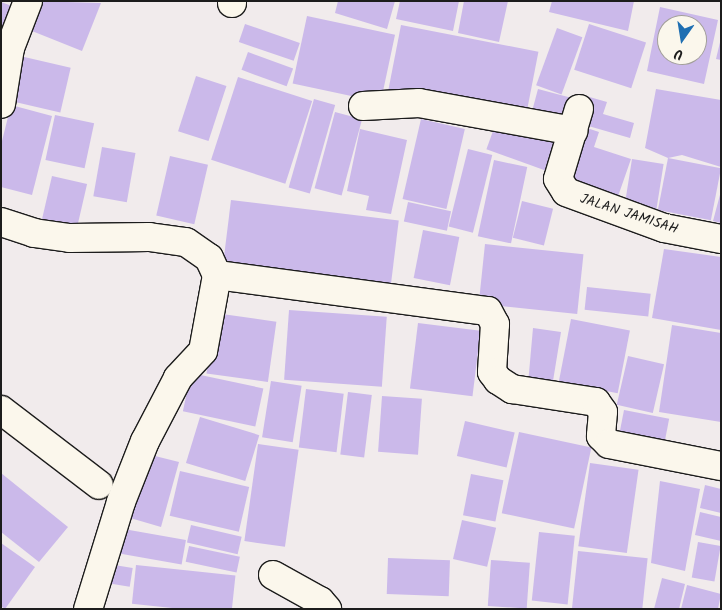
<!DOCTYPE html>
<style>
body{margin:0}
#map{position:relative;width:722px;height:610px;overflow:hidden;background:#f1ebec;font-family:Kalam,sans-serif}
div>[style]{position:absolute}
[style*='--x']{left:calc(var(--x)*1px);top:calc(var(--y)*1px);width:calc(var(--w)*1px);rotate:calc(var(--a)*1deg)}
.building>*{inset:0;background:#cbb9ea;transform-origin:0 0}
.roads{filter:drop-shadow(1px 0 #1c1c1c) drop-shadow(-1px 0 #1c1c1c) drop-shadow(0 1px #1c1c1c) drop-shadow(0 -1px #1c1c1c)}
.street>*{height:28px;margin:-14px;padding:0 14px;transform-origin:14px;border-radius:14px;background:#fbf7ec}
span{translate:-50% -50%;white-space:nowrap;text-align:center;line-height:1.15;-webkit-text-stroke:5px #fbf7ec;paint-order:stroke}
.street-label{font-size:14px;color:#1c1c1c}
.frame{position:absolute;inset:0;border:2px solid #1c1c1c;pointer-events:none}
.north{position:absolute;left:657px;top:15px;width:50px;height:50px;box-sizing:border-box;background:#fbf7ec;border:1px solid #a29f99;border-radius:50%;rotate:193deg;font-size:14px;font-weight:700;line-height:20px;text-align:center;color:#1c1c1c}
.north::after{content:'';display:block;margin:auto;width:18px;height:22px;background:#1f6fb2;clip-path:polygon(50% 0,100% 100%,50% 72%,0 100%)}
</style>
<div id="map">
<div class="building">
<i style="clip-path:polygon(32px 1px,101px 3px,82px 51px,22px 27px)"></i>
<i style="clip-path:polygon(338px 1px,395px 1px,387px 29px,335px 13px)"></i>
<i style="clip-path:polygon(400px 1px,459px 1px,453px 31px,396px 19px)"></i>
<i style="clip-path:polygon(464px 1px,508px 1px,499px 42px,458px 33px)"></i>
<i style="clip-path:polygon(552px 1px,634px 1px,628px 31px,549px 12px)"></i>
<i style="clip-path:polygon(1px 2px,20px 9px,10px 34px,1px 30px)"></i>
<i style="clip-path:polygon(evenodd,660px 7px,718px 20px,704px 84px,647px 71px,660px 7px,667px 25px,697px 25px,697px 55px,667px 55px,667px 25px)"></i>
<i style="left:307px;top:16px;width:90px;height:69px;rotate:12deg"></i>
<i style="left:245px;top:24px;width:58px;height:19px;rotate:19deg"></i>
<i style="left:589px;top:24px;width:60px;height:48px;rotate:18deg"></i>
<i style="left:401px;top:25px;width:140px;height:67px;rotate:11deg"></i>
<i style="left:557px;top:28px;width:27px;height:61px;rotate:20deg"></i>
<i style="clip-path:polygon(721px 38px,721px 60px,716px 59px)"></i>
<i style="left:248px;top:52px;width:48px;height:19px;rotate:20deg"></i>
<i style="left:20px;top:56px;width:52px;height:46px;rotate:13deg"></i>
<i style="left:196px;top:76px;width:32px;height:58px;rotate:18deg"></i>
<i style="left:238px;top:77px;width:78px;height:87px;rotate:18deg"></i>
<i style="left:538px;top:89px;width:38px;height:30px;rotate:15deg"></i>
<i style="clip-path:polygon(656px 89px,721px 100px,721px 167px,682px 155px,668px 158px,645px 148px)"></i>
<i style="clip-path:polygon(586px 96px,607px 102px,603px 114px,634px 123px,630px 138px,578px 123px)"></i>
<i style="left:314px;top:99px;width:22px;height:92px;rotate:16deg"></i>
<i style="clip-path:polygon(11px 105px,52px 116px,32px 195px,1px 187px,1px 145px)"></i>
<i style="left:335px;top:112px;width:28px;height:79px;rotate:15deg"></i>
<i style="left:55px;top:115px;width:40px;height:46px;rotate:12deg"></i>
<i style="left:421px;top:119px;width:45px;height:82px;rotate:13deg"></i>
<i style="left:497px;top:120px;width:65px;height:31px;rotate:20deg"></i>
<i style="clip-path:polygon(581px 126px,599px 132px,594px 147px,631px 159px,615px 205px,568px 189px)"></i>
<i style="clip-path:polygon(360px 129px,407px 140px,391px 214px,366px 210px,369px 196px,347px 191px)"></i>
<i style="left:102px;top:147px;width:34px;height:50px;rotate:10deg"></i>
<i style="left:468px;top:149px;width:25px;height:80px;rotate:14deg"></i>
<i style="left:170px;top:156px;width:39px;height:61px;rotate:13deg"></i>
<i style="left:668px;top:158px;width:54px;height:53px;rotate:11deg"></i>
<i style="left:632px;top:159px;width:32px;height:55px;rotate:9deg"></i>
<i style="left:494px;top:160px;width:34px;height:78px;rotate:12deg"></i>
<i style="left:52px;top:176px;width:36px;height:48px;rotate:13deg"></i>
<i style="clip-path:polygon(721px 191px,721px 223px,713px 221px)"></i>
<i style="left:231px;top:200px;width:169px;height:67px;rotate:7deg"></i>
<i style="left:522px;top:201px;width:32px;height:38px;rotate:14deg"></i>
<i style="left:408px;top:202px;width:44px;height:20px;rotate:12deg"></i>
<i style="left:423px;top:230px;width:37px;height:49px;rotate:11deg"></i>
<i style="left:485px;top:244px;width:99px;height:60px;rotate:6deg"></i>
<i style="clip-path:polygon(664px 249px,721px 257px,721px 330px,652px 318px)"></i>
<i style="left:587px;top:287px;width:64px;height:23px;rotate:6deg"></i>
<i style="left:289px;top:310px;width:98px;height:70px;rotate:4deg"></i>
<i style="left:215px;top:313px;width:62px;height:61px;rotate:8deg"></i>
<i style="left:571px;top:319px;width:60px;height:64px;rotate:11deg"></i>
<i style="left:418px;top:323px;width:63px;height:66px;rotate:7deg"></i>
<i style="clip-path:polygon(672px 325px,721px 333px,721px 422px,659px 412px)"></i>
<i style="clip-path:polygon(533px 328px,561px 332px,552px 387px,528px 384px)"></i>
<i style="left:628px;top:356px;width:37px;height:50px;rotate:13deg"></i>
<i style="left:191px;top:373px;width:74px;height:39px;rotate:12deg"></i>
<i style="left:271px;top:381px;width:31px;height:57px;rotate:9deg"></i>
<i style="left:306px;top:389px;width:38px;height:59px;rotate:7deg"></i>
<i style="left:348px;top:392px;width:24px;height:63px;rotate:7deg"></i>
<i style="left:382px;top:396px;width:40px;height:56px;rotate:4deg"></i>
<i style="left:624px;top:410px;width:46px;height:29px;rotate:11deg"></i>
<i style="left:200px;top:417px;width:62px;height:48px;rotate:17deg"></i>
<i style="left:465px;top:421px;width:51px;height:36px;rotate:13deg"></i>
<i style="left:519px;top:432px;width:74px;height:83px;rotate:12deg"></i>
<i style="left:258px;top:444px;width:41px;height:98px;rotate:8deg"></i>
<i style="clip-path:polygon(143px 453px,179px 462px,161px 527px,120px 515px)"></i>
<i style="left:590px;top:463px;width:49px;height:84px;rotate:8deg"></i>
<i style="left:180px;top:471px;width:71px;height:46px;rotate:13deg"></i>
<i style="clip-path:polygon(1px 473px,68px 527px,39px 562px,1px 532px)"></i>
<i style="left:471px;top:474px;width:33px;height:42px;rotate:11deg"></i>
<i style="clip-path:polygon(660px 481px,700px 489px,685px 571px,651px 563px)"></i>
<i style="clip-path:polygon(705px 485px,721px 489px,721px 513px,700px 508px)"></i>
<i style="clip-path:polygon(700px 512px,721px 517px,721px 541px,695px 535px)"></i>
<i style="left:462px;top:520px;width:35px;height:40px;rotate:13deg"></i>
<i style="left:191px;top:525px;width:52px;height:18px;rotate:13deg"></i>
<i style="left:118px;top:528px;width:69px;height:25px;rotate:10deg"></i>
<i style="left:539px;top:532px;width:36px;height:69px;rotate:6deg"></i>
<i style="left:698px;top:542px;width:23px;height:36px;rotate:10deg"></i>
<i style="clip-path:polygon(1px 543px,35px 567px,5px 609px,1px 606px)"></i>
<i style="left:189px;top:546px;width:52px;height:16px;rotate:12deg"></i>
<i style="left:578px;top:551px;width:70px;height:58px;rotate:6deg"></i>
<i style="left:388px;top:558px;width:62px;height:36px;rotate:2deg"></i>
<i style="left:491px;top:560px;width:39px;height:46px;rotate:4deg"></i>
<i style="left:108px;top:564px;width:25px;height:19px;rotate:9deg"></i>
<i style="left:136px;top:565px;width:100px;height:39px;rotate:6deg"></i>
<i style="clip-path:polygon(662px 578px,685px 584px,679px 609px,654px 609px)"></i>
<i style="clip-path:polygon(687px 585px,721px 594px,718px 609px,681px 609px)"></i>
</div>
<div class="roads">
<div class="street">
<i style="--x:232;--y:3;--w:2;--a:-90"></i>
<i style="--x:1;--y:104;--w:57;--a:-80.9"></i>
<i style="--x:10;--y:48;--w:50;--a:-69"></i>
<i style="--x:363;--y:106;--w:56;--a:-3.1"></i>
<i style="--x:419;--y:103;--w:157;--a:10.3"></i>
<i style="--x:579;--y:109;--w:73;--a:106.7"></i>
<i style="--x:558;--y:179;--w:15;--a:58"></i>
<i style="--x:566;--y:192;--w:104;--a:20.2"></i>
<i style="--x:664;--y:228;--w:58;--a:10.9"></i>
<i style="--x:1;--y:222;--w:35;--a:18"></i>
<i style="--x:34;--y:233;--w:36;--a:8"></i>
<i style="--x:70;--y:238;--w:79;--a:-0.7"></i>
<i style="--x:149;--y:237;--w:37;--a:8"></i>
<i style="--x:186;--y:242;--w:28;--a:35"></i>
<i style="--x:209;--y:258;--w:19;--a:65"></i>
<i style="--x:217;--y:275;--w:77;--a:100.4"></i>
<i style="--x:203;--y:351;--w:37;--a:133"></i>
<i style="--x:178;--y:378;--w:71;--a:117.6"></i>
<i style="--x:145;--y:441;--w:66;--a:111.5"></i>
<i style="--x:121;--y:502;--w:112;--a:107.1"></i>
<i style="--x:217;--y:275;--w:273;--a:7.6"></i>
<i style="--x:488;--y:311;--w:15;--a:62"></i>
<i style="--x:495;--y:324;--w:48;--a:93.6"></i>
<i style="--x:492;--y:372;--w:10;--a:53"></i>
<i style="--x:498;--y:380;--w:17;--a:33"></i>
<i style="--x:512;--y:389;--w:85;--a:8.8"></i>
<i style="--x:596;--y:402;--w:12;--a:55"></i>
<i style="--x:603;--y:412;--w:24;--a:95"></i>
<i style="--x:601;--y:436;--w:11;--a:45"></i>
<i style="--x:609;--y:444;--w:114;--a:11.1"></i>
<i style="--x:1;--y:410;--w:123;--a:37.4"></i>
<i style="--x:273;--y:575;--w:54;--a:29"></i>
<i style="--x:320;--y:601;--w:11;--a:49"></i>
</div>
</div>
<div class="street-label">
<span style="left:629px;top:214px;rotate:18deg">JALAN JAMISAH</span>
</div>
<div class="frame"></div>
<div class="north">U</div>
</div>
